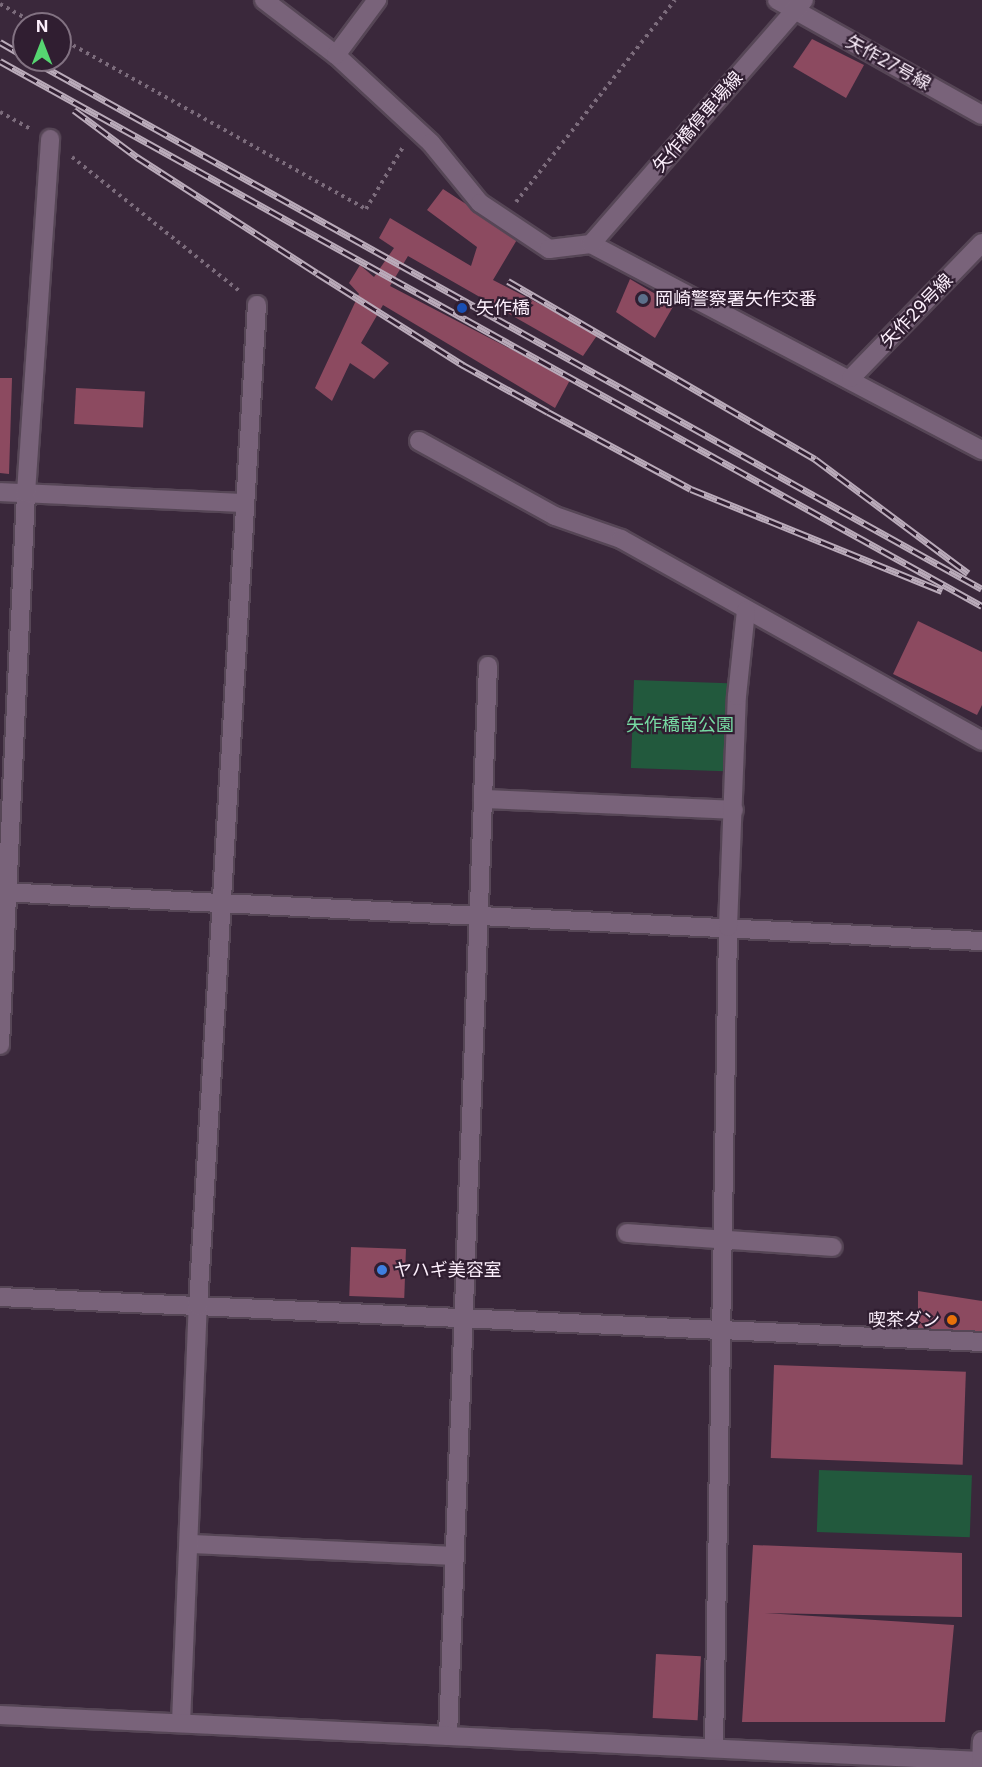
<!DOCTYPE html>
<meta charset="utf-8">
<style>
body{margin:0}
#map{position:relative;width:982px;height:1767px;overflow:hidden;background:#3a283b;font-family:Inter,"Noto Sans JP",sans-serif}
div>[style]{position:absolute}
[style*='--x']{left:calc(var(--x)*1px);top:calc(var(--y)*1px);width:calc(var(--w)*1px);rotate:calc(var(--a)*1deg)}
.green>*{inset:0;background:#22593d;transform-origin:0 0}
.building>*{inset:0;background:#8c4a60;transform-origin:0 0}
.path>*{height:4px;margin-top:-2px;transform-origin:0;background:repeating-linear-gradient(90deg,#7c6c7c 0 3px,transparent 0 7.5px)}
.roads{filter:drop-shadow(2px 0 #564656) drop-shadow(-2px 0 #564656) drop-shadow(0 2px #564656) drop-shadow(0 -2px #564656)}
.street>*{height:18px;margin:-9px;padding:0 9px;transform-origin:9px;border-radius:9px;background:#79637a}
.secondary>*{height:18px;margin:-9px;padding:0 9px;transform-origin:9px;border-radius:9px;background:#79637a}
.rail>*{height:7px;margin-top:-3.5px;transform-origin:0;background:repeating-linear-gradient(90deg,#301e31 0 14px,#baabba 0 28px);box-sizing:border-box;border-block:2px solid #baabba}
.dots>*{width:16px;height:16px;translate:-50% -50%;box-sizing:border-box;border:3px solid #301e31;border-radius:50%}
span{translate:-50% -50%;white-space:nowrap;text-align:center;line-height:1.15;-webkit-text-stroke:4.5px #301e31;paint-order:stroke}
.street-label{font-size:18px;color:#fceffc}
.poi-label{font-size:18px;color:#fceffc}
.left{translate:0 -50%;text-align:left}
.right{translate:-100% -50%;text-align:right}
.park-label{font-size:18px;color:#77daa3}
.north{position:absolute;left:12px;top:12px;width:60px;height:60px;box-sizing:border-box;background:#301e31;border:2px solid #827282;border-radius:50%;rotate:0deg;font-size:16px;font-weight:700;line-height:24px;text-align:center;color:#fceffc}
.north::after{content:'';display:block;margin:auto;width:21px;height:27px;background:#56d671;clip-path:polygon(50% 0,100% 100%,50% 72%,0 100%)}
</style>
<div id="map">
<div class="green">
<i style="left:634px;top:680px;width:94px;height:88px;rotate:2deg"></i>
<i style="left:819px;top:1470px;width:153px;height:62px;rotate:2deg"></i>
</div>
<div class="building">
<i style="clip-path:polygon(812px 39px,864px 65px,846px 98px,793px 67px)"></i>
<i style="clip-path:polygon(443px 189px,518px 238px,493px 280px,598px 334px,583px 356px,408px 256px,390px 286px,570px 380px,555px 408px,383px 305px,361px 343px,389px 363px,374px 379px,350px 363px,332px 401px,315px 388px,359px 294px,349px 283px,360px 265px,374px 277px,394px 248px,379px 238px,390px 218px,471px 266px,477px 247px,427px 210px)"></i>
<i style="clip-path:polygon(630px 279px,674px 305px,655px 338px,616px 312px)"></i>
<i style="clip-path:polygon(0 378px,12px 378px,9px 474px,0 473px)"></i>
<i style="left:76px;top:388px;width:69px;height:36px;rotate:3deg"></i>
<i style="clip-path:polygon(918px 621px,982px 652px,982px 705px,977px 715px,893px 674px)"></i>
<i style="left:351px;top:1247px;width:55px;height:49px;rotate:2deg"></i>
<i style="clip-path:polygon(918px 1291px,982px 1301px,982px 1333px,918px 1333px)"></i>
<i style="left:774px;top:1365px;width:192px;height:93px;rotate:2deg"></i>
<i style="clip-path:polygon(753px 1545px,962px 1553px,962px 1617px,765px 1613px,954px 1625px,945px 1722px,742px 1722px)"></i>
<i style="left:656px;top:1654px;width:45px;height:64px;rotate:3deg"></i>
</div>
<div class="path">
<i style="--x:0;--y:4;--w:41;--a:29.1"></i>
<i style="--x:60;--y:38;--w:351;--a:29.2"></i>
<i style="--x:366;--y:209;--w:72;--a:-59.2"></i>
<i style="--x:0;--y:112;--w:35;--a:29"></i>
<i style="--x:72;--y:157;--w:214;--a:38.7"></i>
<i style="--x:516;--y:202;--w:257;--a:-51.8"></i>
</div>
<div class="roads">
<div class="street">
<i style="--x:264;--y:0;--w:91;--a:37.4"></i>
<i style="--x:336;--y:55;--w:129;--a:42.8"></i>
<i style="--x:431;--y:143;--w:77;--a:50.8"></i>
<i style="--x:480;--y:203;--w:83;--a:33.7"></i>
<i style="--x:549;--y:249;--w:42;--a:-6.8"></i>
<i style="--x:591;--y:244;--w:442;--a:27.8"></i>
<i style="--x:777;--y:0;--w:235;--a:29.3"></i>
<i style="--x:336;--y:55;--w:69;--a:-53.3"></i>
<i style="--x:851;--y:378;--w:188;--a:-45.9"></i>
<i style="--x:419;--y:441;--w:155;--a:28.9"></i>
<i style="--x:555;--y:516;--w:70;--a:19.2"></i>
<i style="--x:621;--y:539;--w:414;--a:29.2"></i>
<i style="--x:0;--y:492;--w:245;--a:2.6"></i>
<i style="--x:483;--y:799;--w:251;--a:2.5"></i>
<i style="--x:0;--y:892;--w:983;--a:2.86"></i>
<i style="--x:0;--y:1045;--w:553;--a:-87.3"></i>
<i style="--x:26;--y:493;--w:355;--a:-86.1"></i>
<i style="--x:627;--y:1233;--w:206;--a:3.9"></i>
<i style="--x:0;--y:1297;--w:983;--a:2.62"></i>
<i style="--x:190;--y:1544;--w:262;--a:2.6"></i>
<i style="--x:181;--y:1723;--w:417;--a:-87.7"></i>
<i style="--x:198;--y:1306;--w:1003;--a:-86.63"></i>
<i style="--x:448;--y:1736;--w:1071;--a:-87.86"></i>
<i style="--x:714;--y:1748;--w:821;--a:-89.02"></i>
<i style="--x:728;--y:927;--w:231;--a:-87.8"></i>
<i style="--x:737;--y:696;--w:86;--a:-84"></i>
</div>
<div class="secondary">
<i style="--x:591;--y:244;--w:324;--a:-48.9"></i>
<i style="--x:0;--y:1715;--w:982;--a:2.68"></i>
<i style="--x:981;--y:1767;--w:26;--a:-88"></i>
</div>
</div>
<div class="rail">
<i style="--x:0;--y:42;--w:28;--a:30"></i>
<i style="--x:32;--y:60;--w:1087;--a:29.11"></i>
<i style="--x:0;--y:61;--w:1123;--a:29.03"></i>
<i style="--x:74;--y:110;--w:79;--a:36.7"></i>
<i style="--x:137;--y:157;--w:214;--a:32.8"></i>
<i style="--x:317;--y:273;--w:173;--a:32.2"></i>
<i style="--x:463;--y:365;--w:97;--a:28.9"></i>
<i style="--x:548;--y:412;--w:162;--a:28.3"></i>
<i style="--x:691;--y:489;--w:271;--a:22.1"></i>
<i style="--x:508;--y:281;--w:355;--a:30.1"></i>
<i style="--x:815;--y:459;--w:191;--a:36.7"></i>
</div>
<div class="dots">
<i style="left:643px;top:299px;background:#5c6f8a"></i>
<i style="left:462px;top:308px;background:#1a4fb4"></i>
<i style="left:382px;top:1270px;background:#3f7fe0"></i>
<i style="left:952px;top:1320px;background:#e8710a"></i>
</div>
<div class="street-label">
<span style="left:888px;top:63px;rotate:29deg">矢作27号線</span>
<span style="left:698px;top:122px;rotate:-49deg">矢作橋停車場線</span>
<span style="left:917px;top:311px;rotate:-46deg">矢作29号線</span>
</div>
<div class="poi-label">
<span class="left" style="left:655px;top:299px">岡崎警察署矢作交番</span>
<span class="left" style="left:476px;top:308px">矢作橋</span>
<span class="left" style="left:394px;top:1270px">ヤハギ美容室</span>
<span class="right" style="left:940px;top:1320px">喫茶ダン</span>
</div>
<div class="park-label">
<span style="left:680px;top:725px">矢作橋南公園</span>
</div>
<div class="north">N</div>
</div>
